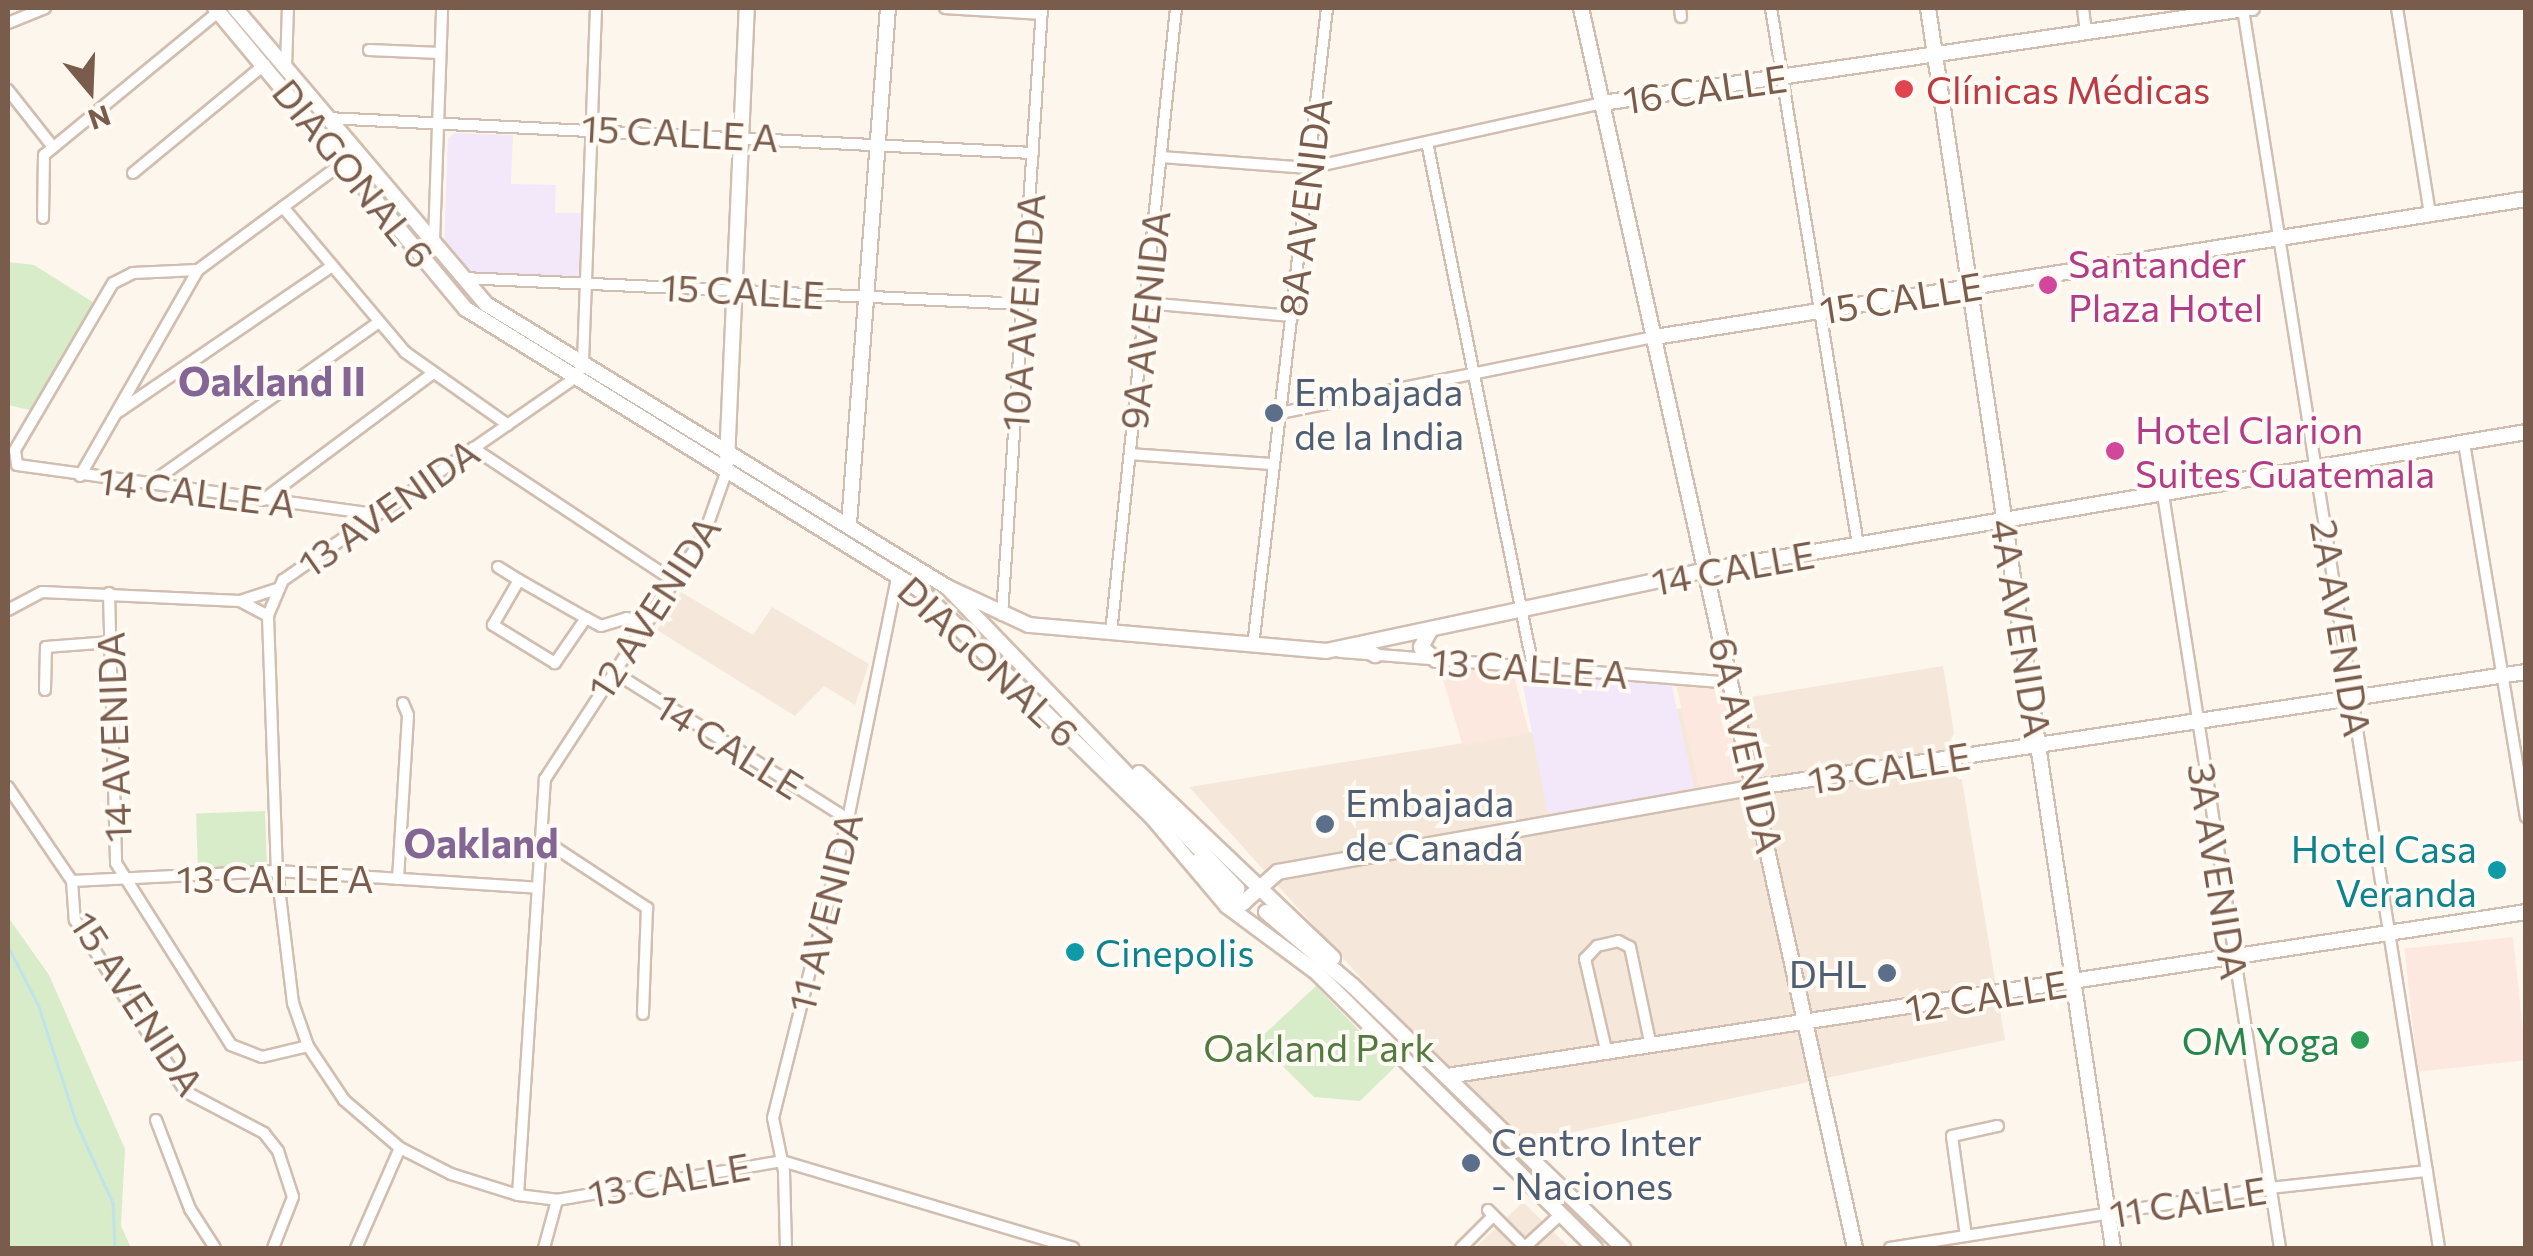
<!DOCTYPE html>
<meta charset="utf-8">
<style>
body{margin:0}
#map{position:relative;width:2533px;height:1256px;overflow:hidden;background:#fdf6ec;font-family:Commissioner,sans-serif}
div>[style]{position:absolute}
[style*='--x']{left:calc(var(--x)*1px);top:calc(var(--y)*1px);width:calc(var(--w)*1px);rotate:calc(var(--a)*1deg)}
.residential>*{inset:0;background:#f5e8da}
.commercial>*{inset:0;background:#fde8e0;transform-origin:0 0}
.education>*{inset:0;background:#f3e8fa}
.green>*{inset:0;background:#d8ecc9;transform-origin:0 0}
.stream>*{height:2.5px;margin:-1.25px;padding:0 1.25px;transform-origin:1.25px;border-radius:1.25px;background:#bfe3e8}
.roads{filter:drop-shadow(2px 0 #d1beb0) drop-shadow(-2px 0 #d1beb0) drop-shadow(0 2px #d1beb0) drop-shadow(0 -2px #d1beb0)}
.street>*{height:10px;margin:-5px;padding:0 5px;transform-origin:5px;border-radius:5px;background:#fff}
.secondary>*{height:14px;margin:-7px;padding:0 7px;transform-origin:7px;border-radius:7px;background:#fff}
.dots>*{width:28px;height:28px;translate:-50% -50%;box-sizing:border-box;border:5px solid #fffaf3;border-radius:50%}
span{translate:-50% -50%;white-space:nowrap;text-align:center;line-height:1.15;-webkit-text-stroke:8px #fffaf3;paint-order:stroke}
.street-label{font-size:38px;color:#7a5c4d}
.health-label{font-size:38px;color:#be3a42}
.left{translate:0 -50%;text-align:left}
.hotel-label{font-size:38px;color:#b23c85}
.service-label{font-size:38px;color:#4e5e75}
.right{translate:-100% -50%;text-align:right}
.culture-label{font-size:38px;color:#0d838f}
.leisure-label{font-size:38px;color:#27864d}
.park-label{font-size:38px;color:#537a41}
.neighbourhood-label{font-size:40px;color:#846695;font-weight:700}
.frame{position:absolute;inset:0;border:10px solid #7a5c4d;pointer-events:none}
.north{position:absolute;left:40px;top:40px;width:100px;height:100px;-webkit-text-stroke:8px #fffaf3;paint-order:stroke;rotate:161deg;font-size:28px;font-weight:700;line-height:40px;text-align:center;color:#7a5c4d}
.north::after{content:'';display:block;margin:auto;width:35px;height:45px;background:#7a5c4d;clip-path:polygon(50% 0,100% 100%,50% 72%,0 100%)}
</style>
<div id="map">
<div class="residential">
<i style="clip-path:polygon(681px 592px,753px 635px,772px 607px,869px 664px,855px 705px,824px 686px,795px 716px,657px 630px)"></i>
<i style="clip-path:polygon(1943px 666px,2005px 1040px,1532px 1141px,1477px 1107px,1189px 787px)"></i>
<i style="clip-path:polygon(1523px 1202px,1570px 1248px,1475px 1248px)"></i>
</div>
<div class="commercial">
<i style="clip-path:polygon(1439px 667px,1513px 672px,1529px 733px,1463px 746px)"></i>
<i style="clip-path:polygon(1676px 684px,1727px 688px,1748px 784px,1700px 792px)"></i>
<i style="left:2513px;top:937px;width:124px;height:109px;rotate:84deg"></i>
</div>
<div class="education">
<i style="clip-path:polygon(454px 133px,513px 135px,511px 184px,556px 185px,555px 213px,582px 213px,580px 277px,467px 274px,444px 249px,448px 139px)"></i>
<i style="clip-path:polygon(1520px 671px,1671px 682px,1694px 788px,1548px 814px)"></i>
</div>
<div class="green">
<i style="clip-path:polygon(8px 262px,34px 265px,96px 304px,34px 411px,8px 405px)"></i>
<i style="left:265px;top:811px;width:56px;height:69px;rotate:88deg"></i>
<i style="clip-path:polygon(8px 917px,49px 975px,125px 1149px,121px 1226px,131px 1248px,8px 1248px)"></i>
<i style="clip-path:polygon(1316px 986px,1383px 1055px,1400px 1062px,1360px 1101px,1314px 1097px,1257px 1041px)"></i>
</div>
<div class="stream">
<i style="--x:8;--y:946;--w:65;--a:62.7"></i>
<i style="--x:38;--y:1004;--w:126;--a:72"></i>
<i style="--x:77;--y:1124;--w:87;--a:65.5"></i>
<i style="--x:113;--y:1203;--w:45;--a:87.5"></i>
</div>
<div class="roads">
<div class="street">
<i style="--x:596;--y:8;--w:357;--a:92.1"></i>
<i style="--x:583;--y:365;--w:15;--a:122"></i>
<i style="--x:575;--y:378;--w:355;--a:145.3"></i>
<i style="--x:283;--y:580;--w:39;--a:113"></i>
<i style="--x:268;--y:616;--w:255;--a:88"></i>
<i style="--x:277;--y:871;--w:133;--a:83.1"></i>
<i style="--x:293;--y:1003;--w:46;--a:70.8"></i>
<i style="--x:308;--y:1046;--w:65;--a:56.3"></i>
<i style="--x:344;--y:1100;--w:74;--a:40.6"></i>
<i style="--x:400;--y:1148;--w:57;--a:27"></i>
<i style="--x:451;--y:1174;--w:70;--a:17.4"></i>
<i style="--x:518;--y:1195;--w:39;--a:7"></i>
<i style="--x:557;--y:1200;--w:228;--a:-9.8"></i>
<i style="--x:782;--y:1161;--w:304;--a:16.6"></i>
<i style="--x:945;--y:8;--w:97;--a:3.5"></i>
<i style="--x:1680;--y:8;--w:9;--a:84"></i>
<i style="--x:1771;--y:8;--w:544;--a:80.8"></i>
<i style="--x:2083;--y:8;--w:24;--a:83"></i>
<i style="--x:2397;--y:8;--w:208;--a:80.9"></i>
<i style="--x:2243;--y:9;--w:1254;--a:81.01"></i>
<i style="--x:8;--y:23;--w:40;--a:-22"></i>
<i style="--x:369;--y:50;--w:71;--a:2.4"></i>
<i style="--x:286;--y:67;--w:59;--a:-88.1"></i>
<i style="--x:8;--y:90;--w:73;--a:51.7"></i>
<i style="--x:327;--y:118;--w:707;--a:2.84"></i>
<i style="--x:1427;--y:142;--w:536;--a:78.59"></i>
<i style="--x:1161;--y:157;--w:148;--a:4.3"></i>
<i style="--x:1309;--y:168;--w:300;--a:-12.5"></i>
<i style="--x:133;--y:173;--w:171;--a:-39.5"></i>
<i style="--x:283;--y:207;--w:189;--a:49.9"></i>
<i style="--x:405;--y:352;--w:126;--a:35.3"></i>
<i style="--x:43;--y:218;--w:63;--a:-89.1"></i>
<i style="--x:44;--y:155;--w:227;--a:-39.4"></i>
<i style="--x:434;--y:241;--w:233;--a:-88"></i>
<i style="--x:198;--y:270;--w:65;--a:177.4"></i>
<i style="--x:133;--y:273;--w:22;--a:153"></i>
<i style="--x:113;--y:283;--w:194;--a:120.4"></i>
<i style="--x:15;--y:450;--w:15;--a:82"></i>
<i style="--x:17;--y:465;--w:363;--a:7.8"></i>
<i style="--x:463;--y:278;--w:561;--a:2.66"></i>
<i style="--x:1145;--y:303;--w:148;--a:5.1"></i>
<i style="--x:118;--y:412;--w:259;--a:-34.3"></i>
<i style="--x:1280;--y:413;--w:383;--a:-11.5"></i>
<i style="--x:2464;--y:443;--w:379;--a:80.6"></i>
<i style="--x:473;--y:448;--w:241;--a:33.5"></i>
<i style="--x:1130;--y:454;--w:144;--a:4"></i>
<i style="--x:80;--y:476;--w:237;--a:-60.2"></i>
<i style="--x:198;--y:270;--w:182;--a:-36.5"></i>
<i style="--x:148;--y:485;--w:283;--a:-35.2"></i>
<i style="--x:2163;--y:494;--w:763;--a:81.18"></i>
<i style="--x:263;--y:500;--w:209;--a:-36.7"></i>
<i style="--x:498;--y:567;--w:25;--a:32"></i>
<i style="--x:109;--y:593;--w:270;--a:88.5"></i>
<i style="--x:116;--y:863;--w:215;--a:57.7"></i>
<i style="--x:231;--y:1045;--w:33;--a:21"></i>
<i style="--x:262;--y:1057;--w:47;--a:-13.4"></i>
<i style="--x:240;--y:601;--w:32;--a:28"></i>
<i style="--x:8;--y:610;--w:38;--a:-28"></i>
<i style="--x:42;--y:592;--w:198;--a:2.6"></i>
<i style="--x:240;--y:601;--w:38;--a:-18"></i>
<i style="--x:1002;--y:615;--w:608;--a:-86.23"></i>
<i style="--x:586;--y:618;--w:55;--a:124.6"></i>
<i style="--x:555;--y:663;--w:73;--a:-148.5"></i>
<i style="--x:493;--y:625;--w:52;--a:-60"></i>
<i style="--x:519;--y:580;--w:77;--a:29.6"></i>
<i style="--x:586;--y:618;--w:17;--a:28"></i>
<i style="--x:601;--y:626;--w:27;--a:-17"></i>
<i style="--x:627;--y:618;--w:17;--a:24"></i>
<i style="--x:1111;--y:633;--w:628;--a:-84.06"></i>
<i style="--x:1253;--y:646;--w:642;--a:-83.38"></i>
<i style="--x:1340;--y:652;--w:393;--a:4.5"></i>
<i style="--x:612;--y:671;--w:279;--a:32.1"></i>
<i style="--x:45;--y:690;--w:43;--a:-88.7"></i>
<i style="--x:46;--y:647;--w:65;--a:-4.4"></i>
<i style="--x:8;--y:787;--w:114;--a:55.8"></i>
<i style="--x:72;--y:881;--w:39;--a:86"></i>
<i style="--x:75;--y:920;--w:205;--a:57.2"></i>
<i style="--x:186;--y:1092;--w:88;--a:27.7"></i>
<i style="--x:264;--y:1133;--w:23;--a:52"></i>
<i style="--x:278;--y:1151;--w:48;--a:71.9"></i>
<i style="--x:293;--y:1197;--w:55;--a:111.4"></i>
<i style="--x:542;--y:839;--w:126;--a:33.3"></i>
<i style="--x:647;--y:908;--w:106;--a:92.2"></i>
<i style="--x:398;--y:879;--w:164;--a:-86.5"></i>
<i style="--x:408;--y:715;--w:13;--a:-113"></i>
<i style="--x:72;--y:881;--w:205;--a:-2.8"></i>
<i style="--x:277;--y:871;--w:261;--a:3.7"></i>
<i style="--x:1607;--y:1054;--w:98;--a:-103"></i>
<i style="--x:1585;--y:959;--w:18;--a:-47"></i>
<i style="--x:1597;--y:946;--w:22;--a:-13"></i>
<i style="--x:1618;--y:941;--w:13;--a:27"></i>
<i style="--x:1630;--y:947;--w:102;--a:78.1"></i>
<i style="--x:156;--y:1120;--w:95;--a:69.1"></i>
<i style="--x:190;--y:1209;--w:46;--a:57.3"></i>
<i style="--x:518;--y:1195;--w:417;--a:-86.3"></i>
<i style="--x:545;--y:779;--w:291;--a:-56.9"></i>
<i style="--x:704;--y:535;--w:69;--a:-70.5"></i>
<i style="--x:1488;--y:1210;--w:54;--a:45"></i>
<i style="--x:1966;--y:1236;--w:101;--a:-98"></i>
<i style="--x:1952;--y:1136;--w:47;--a:-12.3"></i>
<i style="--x:1525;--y:1247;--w:47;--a:-42.4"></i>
<i style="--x:356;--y:1248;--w:109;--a:-66.3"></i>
<i style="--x:544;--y:1248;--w:50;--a:-74.8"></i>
<i style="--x:786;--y:1248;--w:77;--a:-91.5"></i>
<i style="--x:784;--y:1171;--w:54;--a:-101.7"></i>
<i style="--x:773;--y:1118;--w:308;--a:-75.9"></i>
<i style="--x:848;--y:819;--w:250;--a:-78.5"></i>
<i style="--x:1461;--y:1248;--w:45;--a:-45"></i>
<i style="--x:1890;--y:1248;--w:385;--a:-9"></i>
<i style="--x:2270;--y:1188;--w:158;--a:-6.2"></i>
</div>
<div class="secondary">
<i style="--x:215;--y:8;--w:392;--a:50.2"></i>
<i style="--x:466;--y:309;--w:534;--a:31.76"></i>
<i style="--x:920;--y:590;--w:325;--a:44.4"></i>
<i style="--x:1152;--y:817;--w:116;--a:49.9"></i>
<i style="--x:1227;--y:906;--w:109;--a:36.5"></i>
<i style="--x:1315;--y:971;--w:394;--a:44.7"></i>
<i style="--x:235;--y:8;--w:388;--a:49.7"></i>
<i style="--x:486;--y:304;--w:541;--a:31.55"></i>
<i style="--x:947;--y:587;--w:419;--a:46.1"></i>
<i style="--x:1581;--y:8;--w:1270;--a:77.54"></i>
<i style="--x:1928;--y:8;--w:1254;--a:81.51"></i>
<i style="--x:1602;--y:103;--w:657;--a:-8.32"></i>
<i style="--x:1655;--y:337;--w:882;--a:-9"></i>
<i style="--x:727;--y:461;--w:453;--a:-87.5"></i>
<i style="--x:849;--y:524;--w:517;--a:-85.68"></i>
<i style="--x:947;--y:587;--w:90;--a:24.9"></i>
<i style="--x:1029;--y:625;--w:298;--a:5"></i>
<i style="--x:1326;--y:651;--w:390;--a:-12"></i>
<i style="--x:1707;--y:570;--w:831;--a:-9.56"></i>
<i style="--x:1431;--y:629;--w:21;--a:119"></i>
<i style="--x:1421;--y:647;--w:20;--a:41"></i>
<i style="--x:1369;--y:642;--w:8;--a:120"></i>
<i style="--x:1365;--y:649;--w:12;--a:31"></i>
<i style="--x:1139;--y:773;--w:268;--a:43.6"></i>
<i style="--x:1198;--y:861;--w:62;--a:43"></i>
<i style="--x:1243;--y:903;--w:47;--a:-41.5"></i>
<i style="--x:1278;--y:872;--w:486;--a:-10.1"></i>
<i style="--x:1757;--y:787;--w:778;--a:-8.51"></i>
<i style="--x:1266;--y:912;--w:114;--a:40.4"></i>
<i style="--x:1353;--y:986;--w:376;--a:44.1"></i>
<i style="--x:1447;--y:1076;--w:1091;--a:-8.64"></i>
</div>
</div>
<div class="dots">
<i style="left:1904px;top:89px;background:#e0444e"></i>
<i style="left:2048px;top:285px;background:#d1479c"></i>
<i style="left:1274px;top:413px;background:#5c6f8a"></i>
<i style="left:2115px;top:451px;background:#d1479c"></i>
<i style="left:1325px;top:824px;background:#5c6f8a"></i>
<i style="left:2497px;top:870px;background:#0f9aa8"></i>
<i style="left:1075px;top:952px;background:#0f9aa8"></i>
<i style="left:1887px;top:973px;background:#5c6f8a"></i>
<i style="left:2360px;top:1040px;background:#2e9e5b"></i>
<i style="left:1471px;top:1163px;background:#5c6f8a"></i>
</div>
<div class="street-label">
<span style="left:1705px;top:88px;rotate:-8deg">16 CALLE</span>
<span style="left:680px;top:132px;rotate:3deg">15 CALLE A</span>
<span style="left:354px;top:173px;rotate:51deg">DIAGONAL 6</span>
<span style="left:1304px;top:207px;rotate:-83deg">8A AVENIDA</span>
<span style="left:743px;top:290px;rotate:3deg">15 CALLE</span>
<span style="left:1901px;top:297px;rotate:-9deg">15 CALLE</span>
<span style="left:1022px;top:312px;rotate:-86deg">10A AVENIDA</span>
<span style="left:1144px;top:320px;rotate:-84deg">9A AVENIDA</span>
<span style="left:197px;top:491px;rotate:7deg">14 CALLE A</span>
<span style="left:388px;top:507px;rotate:-35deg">13 AVENIDA</span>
<span style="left:1733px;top:567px;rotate:-10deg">14 CALLE</span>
<span style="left:653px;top:607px;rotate:-57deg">12 AVENIDA</span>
<span style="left:2022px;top:628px;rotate:81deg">4A AVENIDA</span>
<span style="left:2342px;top:628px;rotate:81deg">2A AVENIDA</span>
<span style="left:989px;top:661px;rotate:43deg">DIAGONAL 6</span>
<span style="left:1530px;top:667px;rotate:4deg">13 CALLE A</span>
<span style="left:113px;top:737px;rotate:-92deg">14 AVENIDA</span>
<span style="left:730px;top:745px;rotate:32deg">14 CALLE</span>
<span style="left:1747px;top:745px;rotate:77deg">6A AVENIDA</span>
<span style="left:1889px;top:767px;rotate:-9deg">13 CALLE</span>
<span style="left:2219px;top:871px;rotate:81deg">3A AVENIDA</span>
<span style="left:275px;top:878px">13 CALLE A</span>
<span style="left:824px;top:912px;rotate:-76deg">11 AVENIDA</span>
<span style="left:1986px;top:995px;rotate:-9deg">12 CALLE</span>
<span style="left:138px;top:1003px;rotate:57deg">15 AVENIDA</span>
<span style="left:669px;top:1179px;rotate:-10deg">13 CALLE</span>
<span style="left:2188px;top:1201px;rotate:-9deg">11 CALLE</span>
</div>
<div class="health-label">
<span class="left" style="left:1926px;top:89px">Clínicas Médicas</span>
</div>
<div class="hotel-label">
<span class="left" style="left:2068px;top:285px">Santander<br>Plaza Hotel</span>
<span class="left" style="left:2135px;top:451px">Hotel Clarion<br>Suites Guatemala</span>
</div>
<div class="service-label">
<span class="left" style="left:1294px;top:413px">Embajada<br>de la India</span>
<span class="left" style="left:1345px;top:824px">Embajada<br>de Canadá</span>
<span class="right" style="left:1867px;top:973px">DHL</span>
<span class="left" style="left:1491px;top:1163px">Centro Inter<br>- Naciones</span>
</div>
<div class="culture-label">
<span class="right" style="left:2477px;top:870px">Hotel Casa<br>Veranda</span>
<span class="left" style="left:1095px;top:952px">Cinepolis</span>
</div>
<div class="leisure-label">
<span class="right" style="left:2340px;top:1040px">OM Yoga</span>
</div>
<div class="park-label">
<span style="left:1319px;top:1047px">Oakland Park</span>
</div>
<div class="neighbourhood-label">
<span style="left:272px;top:380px">Oakland II</span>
<span style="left:481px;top:842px">Oakland</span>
</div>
<div class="frame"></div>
<div class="north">N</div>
</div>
